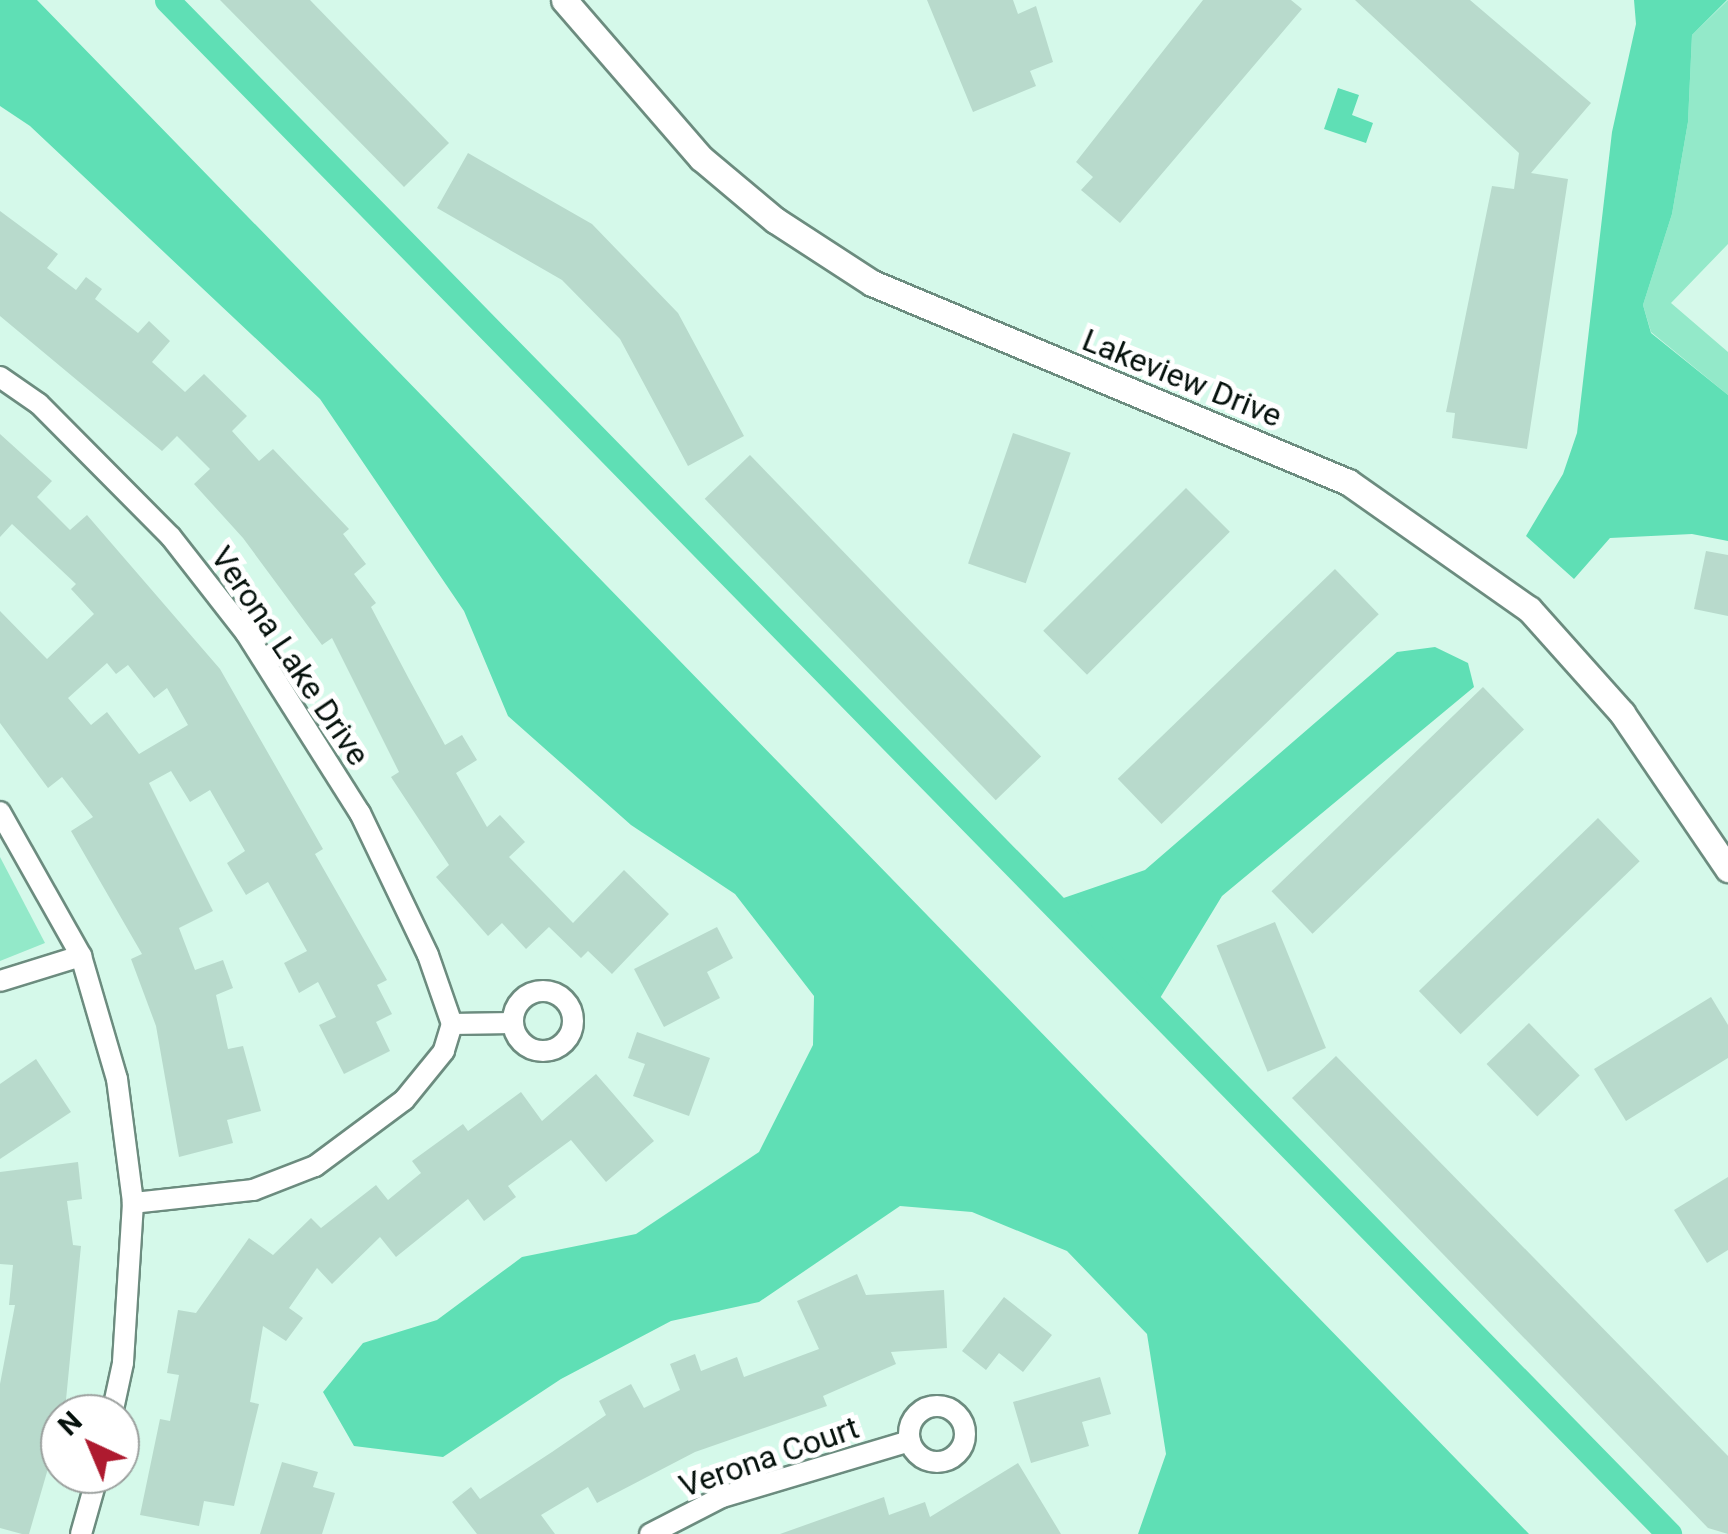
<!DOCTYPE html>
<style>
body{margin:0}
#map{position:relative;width:1728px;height:1534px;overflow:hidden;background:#d5f9ea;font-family:Roboto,sans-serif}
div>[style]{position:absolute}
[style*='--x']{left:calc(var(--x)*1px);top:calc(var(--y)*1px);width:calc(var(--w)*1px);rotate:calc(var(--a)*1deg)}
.green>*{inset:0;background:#93e9c9}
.water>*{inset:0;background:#5fdfb5}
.canal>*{height:25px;margin:-12.5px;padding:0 12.5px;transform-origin:12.5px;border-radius:12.5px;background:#5fdfb5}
.building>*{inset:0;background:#b8dacc;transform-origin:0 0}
.roads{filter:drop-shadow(2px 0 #6c8c7f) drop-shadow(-2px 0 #6c8c7f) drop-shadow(0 2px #6c8c7f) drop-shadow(0 -2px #6c8c7f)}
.minor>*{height:20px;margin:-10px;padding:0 10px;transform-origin:10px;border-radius:10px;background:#fff}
.minor>.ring{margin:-10px;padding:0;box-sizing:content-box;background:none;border:20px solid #fff;border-radius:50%}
.tertiary>*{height:25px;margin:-12.5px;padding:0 12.5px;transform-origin:12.5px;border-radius:12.5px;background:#fff}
span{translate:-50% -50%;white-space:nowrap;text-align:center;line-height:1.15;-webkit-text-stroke:10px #fff;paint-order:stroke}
.street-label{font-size:32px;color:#05110c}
.north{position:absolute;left:40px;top:1394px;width:100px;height:100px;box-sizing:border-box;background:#fff;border:2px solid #9ba09e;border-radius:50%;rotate:316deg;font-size:28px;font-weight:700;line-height:40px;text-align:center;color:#05110c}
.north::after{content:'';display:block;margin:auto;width:35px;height:45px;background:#ae1a2f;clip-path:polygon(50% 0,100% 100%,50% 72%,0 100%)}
</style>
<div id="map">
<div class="green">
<i style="clip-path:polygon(1728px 0,1728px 244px,1671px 303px,1728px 352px,1728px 395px,1651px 332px,1643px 305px,1672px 214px,1688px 122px,1692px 35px)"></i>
<i style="clip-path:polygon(0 857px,45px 943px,0 961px)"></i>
</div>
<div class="water">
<i style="clip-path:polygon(0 0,37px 0,1529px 1534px,1138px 1534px,1166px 1454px,1147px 1334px,1067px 1251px,972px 1212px,900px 1206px,759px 1302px,671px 1321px,561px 1379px,443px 1457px,354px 1446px,323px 1392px,363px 1343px,437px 1320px,522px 1257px,636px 1234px,759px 1152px,813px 1045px,814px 996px,735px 894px,631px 825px,508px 716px,464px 611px,320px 399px,30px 126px,0 106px)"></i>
<i style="clip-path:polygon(1634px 0,1727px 0,1692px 35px,1688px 122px,1672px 214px,1643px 305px,1651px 333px,1728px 395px,1728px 541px,1692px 534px,1610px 538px,1574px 579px,1526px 536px,1563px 474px,1577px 433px,1612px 132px,1636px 24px)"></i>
<i style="clip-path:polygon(1338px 88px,1359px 95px,1352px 115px,1373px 123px,1366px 143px,1324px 129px)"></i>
<i style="clip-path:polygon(1435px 647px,1468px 663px,1474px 687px,1222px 896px,1154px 1008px,1049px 903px,1145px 870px,1397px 652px)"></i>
</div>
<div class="canal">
<i style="--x:167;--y:0;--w:2147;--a:45.6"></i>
</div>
<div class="building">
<i style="clip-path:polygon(220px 0,310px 0,449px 143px,404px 187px)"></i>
<i style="clip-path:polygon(927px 0,1013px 0,1018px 14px,1036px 6px,1053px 62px,1030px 71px,1036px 86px,973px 112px)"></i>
<i style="clip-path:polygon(1203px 0,1291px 0,1302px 9px,1120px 223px,1081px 190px,1093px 177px,1076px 162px)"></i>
<i style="clip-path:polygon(1355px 0,1470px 0,1591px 103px,1531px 173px,1568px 179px,1527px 449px,1452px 438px,1455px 413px,1446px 412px,1492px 186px,1514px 189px,1519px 153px)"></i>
<i style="clip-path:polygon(468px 153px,592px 224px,678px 313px,744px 436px,688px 466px,620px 339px,562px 280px,437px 208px)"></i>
<i style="clip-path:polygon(0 211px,58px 254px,47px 268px,76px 290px,86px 277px,102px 289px,95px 299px,138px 333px,149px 321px,170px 341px,152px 362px,185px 392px,204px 374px,247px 416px,232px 431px,259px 461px,273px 449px,349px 529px,343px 534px,366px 564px,354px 574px,376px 603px,371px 607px,409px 679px,445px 745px,462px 735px,477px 760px,456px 773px,487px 827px,500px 815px,525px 842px,509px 857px,573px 923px,624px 870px,669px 914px,612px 974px,588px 951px,581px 958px,549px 927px,526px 949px,502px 923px,488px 936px,436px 877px,449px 865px,391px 777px,399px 772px,332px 638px,322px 645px,243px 538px,194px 484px,210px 469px,177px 436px,162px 451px,0 316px)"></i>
<i style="left:1013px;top:433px;width:61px;height:138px;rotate:19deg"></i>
<i style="clip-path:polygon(evenodd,0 434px,52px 481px,37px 497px,70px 530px,87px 515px,220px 669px,323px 849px,315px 854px,387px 980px,377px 985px,392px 1014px,376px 1022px,390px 1051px,344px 1074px,319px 1025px,336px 1017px,318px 982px,299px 993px,284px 963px,307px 951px,268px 882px,246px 895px,227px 863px,245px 851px,210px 790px,190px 802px,171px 771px,149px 783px,213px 911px,179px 928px,195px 970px,223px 960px,233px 988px,216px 995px,228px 1049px,243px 1046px,261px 1111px,227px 1120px,233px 1143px,179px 1157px,156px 1026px,131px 959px,142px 954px,71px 831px,93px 817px,62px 777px,48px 788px,0 723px,0 611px,47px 659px,94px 614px,71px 589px,76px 584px,12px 524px,0 537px,0 434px,107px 663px,116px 674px,128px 665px,154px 698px,167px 688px,188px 725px,139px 754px,107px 712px,91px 725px,68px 698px,107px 663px)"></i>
<i style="left:750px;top:455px;width:419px;height:63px;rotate:46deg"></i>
<i style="left:1186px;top:488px;width:62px;height:202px;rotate:45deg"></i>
<i style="clip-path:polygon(1706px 551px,1728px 555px,1728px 616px,1694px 609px)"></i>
<i style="left:1335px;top:569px;width:63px;height:302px;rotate:46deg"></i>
<i style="left:1483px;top:687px;width:59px;height:294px;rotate:46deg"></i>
<i style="left:1598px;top:818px;width:60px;height:249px;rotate:46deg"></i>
<i style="left:1275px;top:922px;width:136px;height:63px;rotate:68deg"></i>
<i style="clip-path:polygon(717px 927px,733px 958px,707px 972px,720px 998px,664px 1027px,634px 969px)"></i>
<i style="clip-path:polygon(1711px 997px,1728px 1025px,1728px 1058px,1626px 1121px,1594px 1069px)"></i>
<i style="left:1529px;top:1023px;width:73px;height:59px;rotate:46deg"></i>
<i style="clip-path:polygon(637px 1032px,710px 1058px,689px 1116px,633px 1096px,645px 1064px,628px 1058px)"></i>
<i style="clip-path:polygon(1336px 1056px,1728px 1456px,1728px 1534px,1708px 1528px,1292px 1098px)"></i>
<i style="clip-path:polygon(36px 1059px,71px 1112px,0 1159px,0 1084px)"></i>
<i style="clip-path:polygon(596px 1074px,654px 1141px,606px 1182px,571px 1140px,508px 1186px,516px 1197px,484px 1221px,468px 1199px,396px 1257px,380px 1237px,332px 1284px,317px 1268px,289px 1308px,303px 1318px,286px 1341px,263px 1326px,250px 1402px,259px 1404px,234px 1506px,204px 1501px,199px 1526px,140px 1515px,160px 1419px,170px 1421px,179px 1375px,167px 1373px,178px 1310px,196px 1313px,249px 1238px,273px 1255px,311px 1218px,321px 1228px,376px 1185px,388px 1200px,421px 1173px,412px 1161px,463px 1124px,468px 1131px,521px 1092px,542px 1121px)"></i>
<i style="clip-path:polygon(78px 1162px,82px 1199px,67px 1201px,73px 1245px,81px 1246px,65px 1410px,29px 1534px,22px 1534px,0 1528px,0 1384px,15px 1305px,9px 1305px,13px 1265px,0 1264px,0 1172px)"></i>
<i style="clip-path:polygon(1728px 1177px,1728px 1250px,1707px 1263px,1674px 1210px)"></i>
<i style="clip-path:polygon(857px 1274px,866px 1295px,944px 1290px,947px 1348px,891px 1352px,896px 1364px,823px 1396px,827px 1406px,695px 1452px,597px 1503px,588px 1487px,541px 1515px,555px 1534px,477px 1534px,452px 1502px,471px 1487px,480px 1499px,552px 1452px,606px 1415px,599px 1401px,631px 1384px,644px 1408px,680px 1390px,670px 1364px,695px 1354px,701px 1371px,737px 1357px,744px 1377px,819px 1349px,797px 1301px)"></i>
<i style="clip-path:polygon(1004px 1297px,1052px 1335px,1023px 1372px,999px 1353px,986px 1370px,962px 1351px)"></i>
<i style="clip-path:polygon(1100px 1377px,1111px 1414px,1082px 1422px,1089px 1446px,1031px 1463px,1013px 1402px)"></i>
<i style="clip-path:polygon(282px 1462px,318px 1472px,313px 1487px,335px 1493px,322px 1534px,260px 1534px)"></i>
<i style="clip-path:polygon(1018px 1463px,1061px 1534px,780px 1534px,884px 1497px,889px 1515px,925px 1502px,930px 1517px)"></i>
</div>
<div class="roads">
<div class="minor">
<i style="--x:0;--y:377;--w:47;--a:34.7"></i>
<i style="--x:39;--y:404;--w:187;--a:45.2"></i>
<i style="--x:171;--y:537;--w:122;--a:52"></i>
<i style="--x:246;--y:633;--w:213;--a:57.7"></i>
<i style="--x:360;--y:813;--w:157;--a:64.4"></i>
<i style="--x:428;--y:955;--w:73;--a:70.8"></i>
<i style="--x:452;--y:1024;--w:28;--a:107"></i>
<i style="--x:444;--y:1051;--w:63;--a:129.2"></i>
<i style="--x:404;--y:1100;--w:111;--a:143.4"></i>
<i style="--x:315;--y:1166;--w:66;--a:158.8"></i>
<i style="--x:253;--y:1190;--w:121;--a:173.8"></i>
<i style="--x:0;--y:812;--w:165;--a:60.6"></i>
<i style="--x:81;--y:956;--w:128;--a:73.7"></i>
<i style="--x:117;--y:1079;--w:125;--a:82.6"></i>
<i style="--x:133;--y:1203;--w:160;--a:93.6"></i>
<i style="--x:123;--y:1363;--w:52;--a:102.2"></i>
<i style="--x:0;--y:981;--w:85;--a:-17.2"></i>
<i class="ring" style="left:513px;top:991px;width:40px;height:40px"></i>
<i style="--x:452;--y:1024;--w:61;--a:-0.9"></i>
<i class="ring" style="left:909px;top:1406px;width:36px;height:36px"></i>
<i style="--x:81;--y:1534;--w:62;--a:-74.2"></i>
<i style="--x:650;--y:1534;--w:81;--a:-27.2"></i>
<i style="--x:722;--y:1497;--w:196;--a:-16.6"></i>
</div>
<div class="tertiary">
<i style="--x:564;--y:0;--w:209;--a:49.1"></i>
<i style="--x:701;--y:158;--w:97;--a:40"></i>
<i style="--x:775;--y:220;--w:116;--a:33"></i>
<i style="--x:872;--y:283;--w:516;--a:22.69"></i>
<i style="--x:1348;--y:482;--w:221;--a:35.1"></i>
<i style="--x:1529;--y:609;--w:140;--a:48.2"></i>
<i style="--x:1622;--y:713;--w:189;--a:55.8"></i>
</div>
</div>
<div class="street-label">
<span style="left:1182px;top:378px;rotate:22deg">Lakeview Drive</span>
<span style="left:290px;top:656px;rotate:56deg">Verona Lake Drive</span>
<span style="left:769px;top:1457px;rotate:-19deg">Verona Court</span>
</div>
<div class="north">N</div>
</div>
